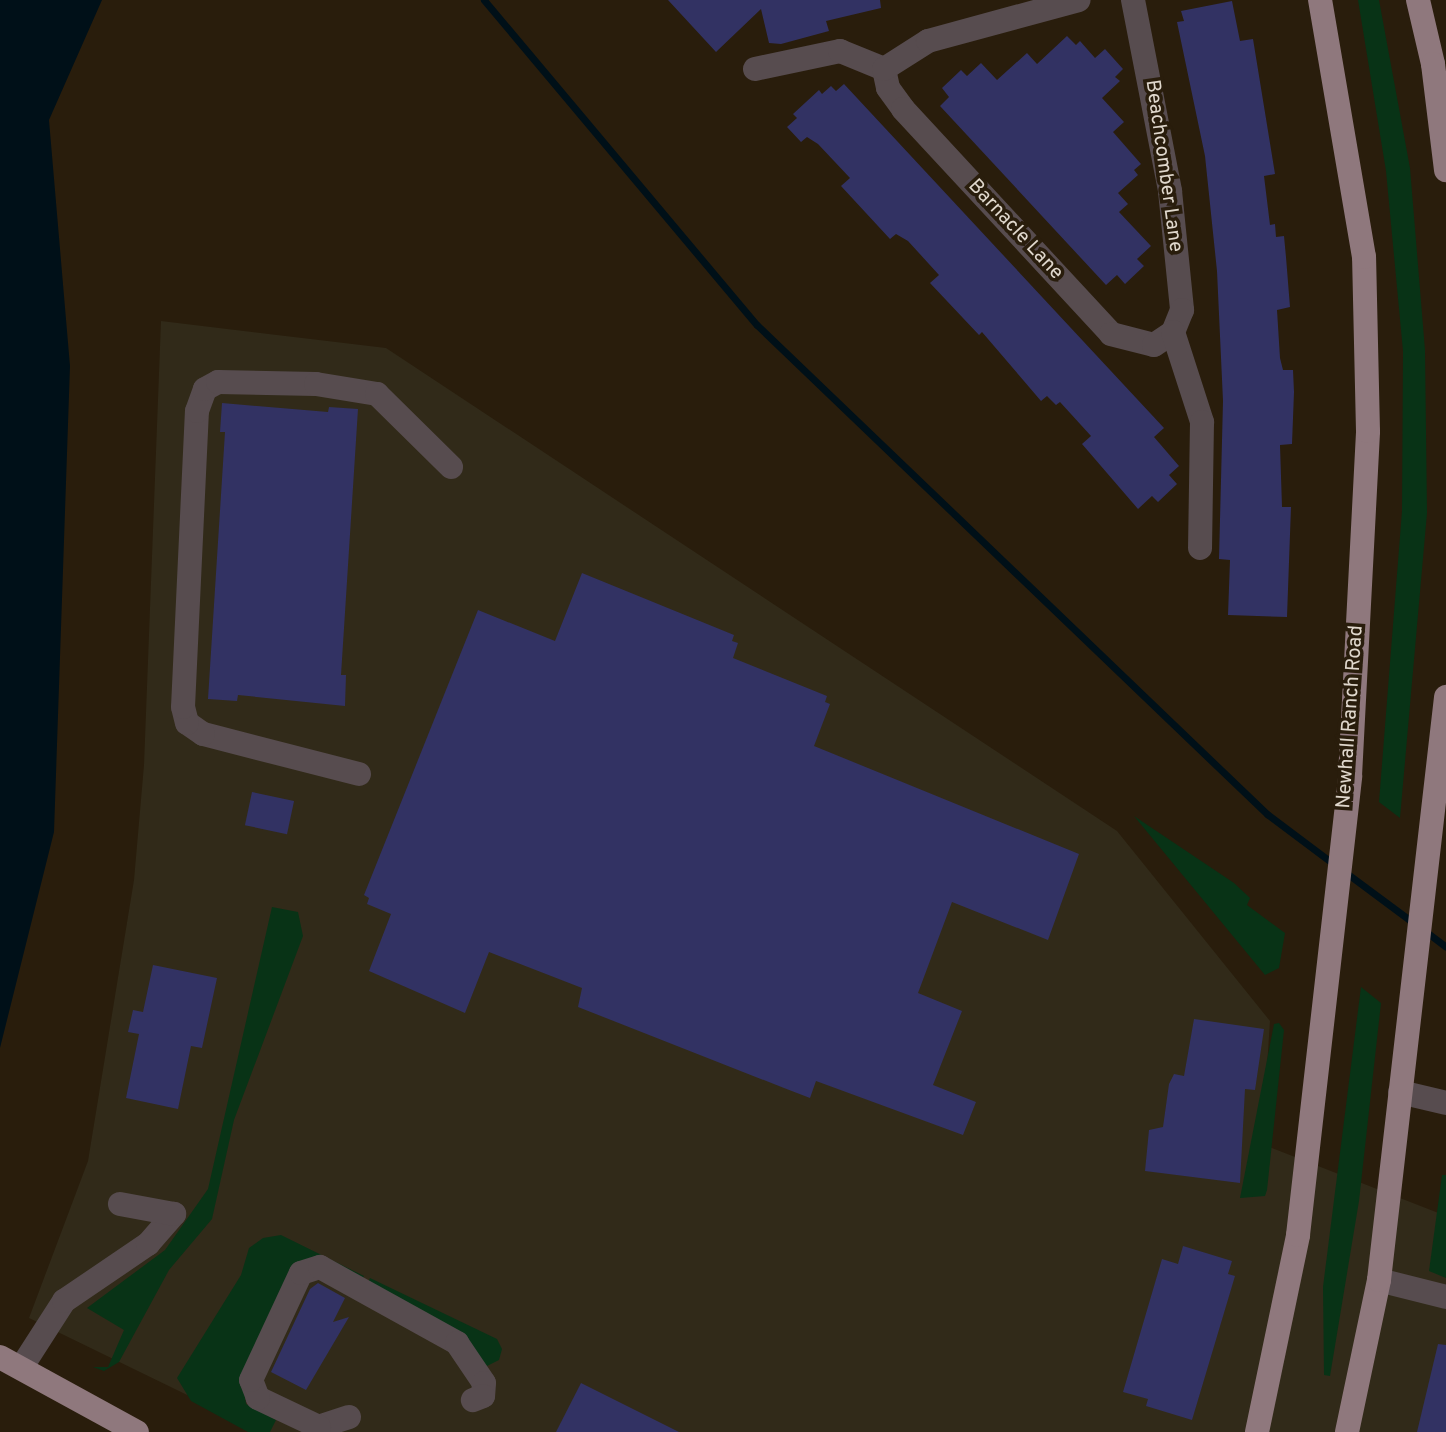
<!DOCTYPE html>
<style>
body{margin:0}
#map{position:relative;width:1446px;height:1432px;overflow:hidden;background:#291d0c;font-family:Overpass,sans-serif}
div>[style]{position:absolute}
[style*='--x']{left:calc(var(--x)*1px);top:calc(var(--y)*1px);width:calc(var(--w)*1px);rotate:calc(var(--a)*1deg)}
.commercial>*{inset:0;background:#312a19}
.green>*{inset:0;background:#083316}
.water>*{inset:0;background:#001018}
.stream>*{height:7px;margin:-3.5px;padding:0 3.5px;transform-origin:3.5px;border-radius:3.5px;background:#001018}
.building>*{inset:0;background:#323263;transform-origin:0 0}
.minor>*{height:24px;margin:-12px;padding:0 12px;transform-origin:12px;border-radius:12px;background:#574c4f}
.major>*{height:24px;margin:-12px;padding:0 12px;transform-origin:12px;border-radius:12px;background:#8f787d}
span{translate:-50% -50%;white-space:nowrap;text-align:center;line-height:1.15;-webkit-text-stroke:7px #291d0c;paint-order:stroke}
.street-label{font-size:20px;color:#e0d8cd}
</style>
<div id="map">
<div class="commercial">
<i style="clip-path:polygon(161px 321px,386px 348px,1117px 831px,1270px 1021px,1262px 1144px,1441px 1214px,1446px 1177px,1446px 1432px,263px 1432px,29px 1318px,88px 1161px,134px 880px,144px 765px)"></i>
</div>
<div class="green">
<i style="clip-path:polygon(1358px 0,1379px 0,1410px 168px,1425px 350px,1427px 513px,1400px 818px,1379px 802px,1402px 511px,1403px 351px,1386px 171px)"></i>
<i style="clip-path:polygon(1134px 816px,1234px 883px,1250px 898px,1247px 905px,1285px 933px,1279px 968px,1265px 975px)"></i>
<i style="clip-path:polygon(272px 907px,298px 912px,303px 936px,234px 1120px,212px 1219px,169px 1270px,119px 1362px,104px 1371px,93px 1367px,108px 1367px,124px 1330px,87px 1308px,165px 1250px,208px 1189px)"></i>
<i style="clip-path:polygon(1361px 987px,1381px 1003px,1359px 1201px,1330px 1376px,1324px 1375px,1323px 1287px)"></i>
<i style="clip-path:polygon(1279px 1023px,1284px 1030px,1267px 1190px,1265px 1196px,1240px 1198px,1274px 1024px)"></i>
<i style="clip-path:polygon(1442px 1175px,1446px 1175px,1446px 1278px,1429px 1271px)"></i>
<i style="clip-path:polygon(281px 1235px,364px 1276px,361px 1282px,318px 1260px,243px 1377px,246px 1404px,276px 1420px,270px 1432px,248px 1432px,191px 1401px,177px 1378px,241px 1275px,249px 1248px,263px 1238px)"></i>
<i style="clip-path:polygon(370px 1278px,497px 1339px,502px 1349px,499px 1360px,487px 1366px,477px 1362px,367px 1285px)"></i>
</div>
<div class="water">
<i style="clip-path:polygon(0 0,102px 0,49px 120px,70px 366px,54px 832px,0 1048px)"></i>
</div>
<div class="stream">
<i style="--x:484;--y:0;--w:424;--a:50"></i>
<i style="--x:757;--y:325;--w:707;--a:43.8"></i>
<i style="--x:1267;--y:814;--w:85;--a:36.9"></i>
<i style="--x:1345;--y:872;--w:87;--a:36.6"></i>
<i style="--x:1425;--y:931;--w:26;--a:37"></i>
</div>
<div class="building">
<i style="clip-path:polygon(668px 0,880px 0,881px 8px,826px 21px,829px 31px,781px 44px,769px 43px,761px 9px,716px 52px)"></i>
<i style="clip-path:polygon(1232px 1px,1240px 41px,1253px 39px,1275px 174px,1264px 176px,1270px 225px,1275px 224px,1276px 237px,1284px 236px,1286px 257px,1290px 307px,1277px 310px,1280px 358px,1283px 370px,1293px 370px,1294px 392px,1292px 444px,1280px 445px,1282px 507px,1291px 507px,1287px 617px,1228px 615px,1230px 560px,1219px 559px,1223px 401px,1217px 271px,1205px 156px,1177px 22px,1184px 21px,1181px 11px)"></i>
<i style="clip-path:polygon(1067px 36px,1076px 45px,1080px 41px,1095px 58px,1105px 49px,1123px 69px,1115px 77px,1120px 81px,1102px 98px,1124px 122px,1113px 132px,1141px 164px,1134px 170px,1138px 175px,1118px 193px,1128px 204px,1119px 212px,1151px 246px,1137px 259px,1144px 266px,1125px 284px,1117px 275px,1106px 285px,940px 106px,949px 97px,942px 88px,961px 70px,967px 76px,981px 63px,997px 80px,1027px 53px,1037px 64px)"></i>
<i style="clip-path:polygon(844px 84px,1164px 428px,1154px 437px,1179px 466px,1169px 475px,1177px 484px,1158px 502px,1152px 496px,1138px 509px,1082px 444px,1091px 436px,1060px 402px,1056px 405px,1047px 396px,1041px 401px,982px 332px,979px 335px,930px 283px,939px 275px,908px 241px,896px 234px,890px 239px,841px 186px,850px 178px,818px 144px,807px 137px,801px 142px,787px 127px,797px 118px,793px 114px,819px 90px,822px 94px,831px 86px,836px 91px)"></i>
<i style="clip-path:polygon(222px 403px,328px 412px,329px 407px,358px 409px,341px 675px,346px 675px,345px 706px,238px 695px,237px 701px,208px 699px,225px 432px,220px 432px)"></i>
<i style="clip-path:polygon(582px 573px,734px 635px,732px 641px,738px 643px,733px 658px,827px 696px,825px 702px,830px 704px,814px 746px,1079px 854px,1048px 940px,952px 902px,918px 993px,962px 1011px,933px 1085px,976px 1102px,963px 1135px,816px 1081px,810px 1098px,784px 1088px,578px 1007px,582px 988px,489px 952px,465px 1013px,369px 971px,391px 914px,367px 904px,369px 898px,364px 895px,478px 610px,555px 641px)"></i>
<i style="left:252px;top:792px;width:43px;height:34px;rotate:12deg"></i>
<i style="clip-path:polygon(153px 965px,217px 978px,202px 1048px,191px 1046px,178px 1109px,126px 1098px,139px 1034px,128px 1032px,133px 1010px,143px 1012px)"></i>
<i style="clip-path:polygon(1194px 1019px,1264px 1029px,1255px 1090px,1245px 1089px,1240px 1183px,1145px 1171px,1149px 1130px,1163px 1127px,1169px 1084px,1174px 1074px,1184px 1076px)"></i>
<i style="clip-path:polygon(1183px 1246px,1232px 1261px,1228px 1274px,1235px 1276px,1192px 1420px,1146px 1406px,1148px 1399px,1123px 1392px,1162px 1259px,1178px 1264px)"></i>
<i style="clip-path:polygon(318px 1283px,345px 1298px,333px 1322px,349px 1317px,306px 1390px,271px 1372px,310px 1289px)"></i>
<i style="clip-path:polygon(1438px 1344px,1446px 1345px,1446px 1432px,1417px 1432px)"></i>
<i style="clip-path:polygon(581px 1383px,679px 1432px,556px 1432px)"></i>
</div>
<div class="minor">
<i style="--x:1133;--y:0;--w:195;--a:79"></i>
<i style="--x:1170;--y:191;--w:120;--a:84.2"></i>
<i style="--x:1182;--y:310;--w:24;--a:112"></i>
<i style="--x:755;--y:69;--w:87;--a:-12"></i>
<i style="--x:840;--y:51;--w:48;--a:22.2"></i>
<i style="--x:884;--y:69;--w:19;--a:78"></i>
<i style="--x:888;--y:88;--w:26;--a:54"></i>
<i style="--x:903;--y:109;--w:306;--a:47.2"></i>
<i style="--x:1111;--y:334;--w:44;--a:14.3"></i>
<i style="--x:1154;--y:345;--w:23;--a:-34"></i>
<i style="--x:884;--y:69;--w:52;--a:-32.5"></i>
<i style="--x:928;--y:41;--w:156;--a:-15.2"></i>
<i style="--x:1173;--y:332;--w:95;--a:72.1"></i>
<i style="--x:1202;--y:422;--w:126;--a:90.9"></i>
<i style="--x:359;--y:774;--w:161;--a:-165.6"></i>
<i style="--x:203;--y:734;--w:19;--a:-145"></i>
<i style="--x:187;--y:723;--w:16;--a:-104"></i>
<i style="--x:183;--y:707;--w:296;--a:-87.3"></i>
<i style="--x:197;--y:411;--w:23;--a:-70"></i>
<i style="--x:205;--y:389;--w:15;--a:-28"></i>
<i style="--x:218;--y:382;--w:98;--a:1.2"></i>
<i style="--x:316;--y:384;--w:62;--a:9.3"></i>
<i style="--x:377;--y:394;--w:104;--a:44.6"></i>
<i style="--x:1400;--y:1092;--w:47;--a:13.4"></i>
<i style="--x:1379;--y:1280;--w:69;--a:14.2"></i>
<i style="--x:21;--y:1368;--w:80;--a:-57.3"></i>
<i style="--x:64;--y:1301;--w:102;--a:-34.2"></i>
<i style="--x:148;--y:1244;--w:40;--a:-49"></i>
<i style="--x:174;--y:1214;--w:55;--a:-169.5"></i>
<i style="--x:349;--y:1417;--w:32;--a:162"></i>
<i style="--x:319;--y:1427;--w:68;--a:-154.6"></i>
<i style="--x:258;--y:1398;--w:19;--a:-111"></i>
<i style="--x:251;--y:1380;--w:118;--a:-65"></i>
<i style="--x:301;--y:1273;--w:20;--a:-18"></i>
<i style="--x:320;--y:1267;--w:157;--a:29"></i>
<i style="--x:457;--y:1343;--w:48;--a:56"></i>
<i style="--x:484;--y:1383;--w:13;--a:94"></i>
<i style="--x:483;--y:1396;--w:11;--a:158"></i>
</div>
<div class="major">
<i style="--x:1418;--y:0;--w:66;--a:76.8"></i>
<i style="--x:1433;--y:64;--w:107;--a:83"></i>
<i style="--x:0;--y:1357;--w:156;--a:28.7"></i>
<i style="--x:1257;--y:1432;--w:201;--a:-78.2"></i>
<i style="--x:1298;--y:1235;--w:462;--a:-83.5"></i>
<i style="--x:1350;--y:776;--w:345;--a:-87"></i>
<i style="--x:1368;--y:431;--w:174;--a:-91.3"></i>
<i style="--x:1364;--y:257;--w:261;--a:-99.7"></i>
<i style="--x:1347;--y:1432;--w:155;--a:-78.1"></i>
<i style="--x:1379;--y:1280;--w:587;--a:-83.44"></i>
</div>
<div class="street-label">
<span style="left:1163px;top:166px;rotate:82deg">Beachcomber Lane</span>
<span style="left:1015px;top:230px;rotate:47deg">Barnacle Lane</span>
<span style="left:1351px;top:717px;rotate:-86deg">Newhall Ranch Road</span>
</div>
</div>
